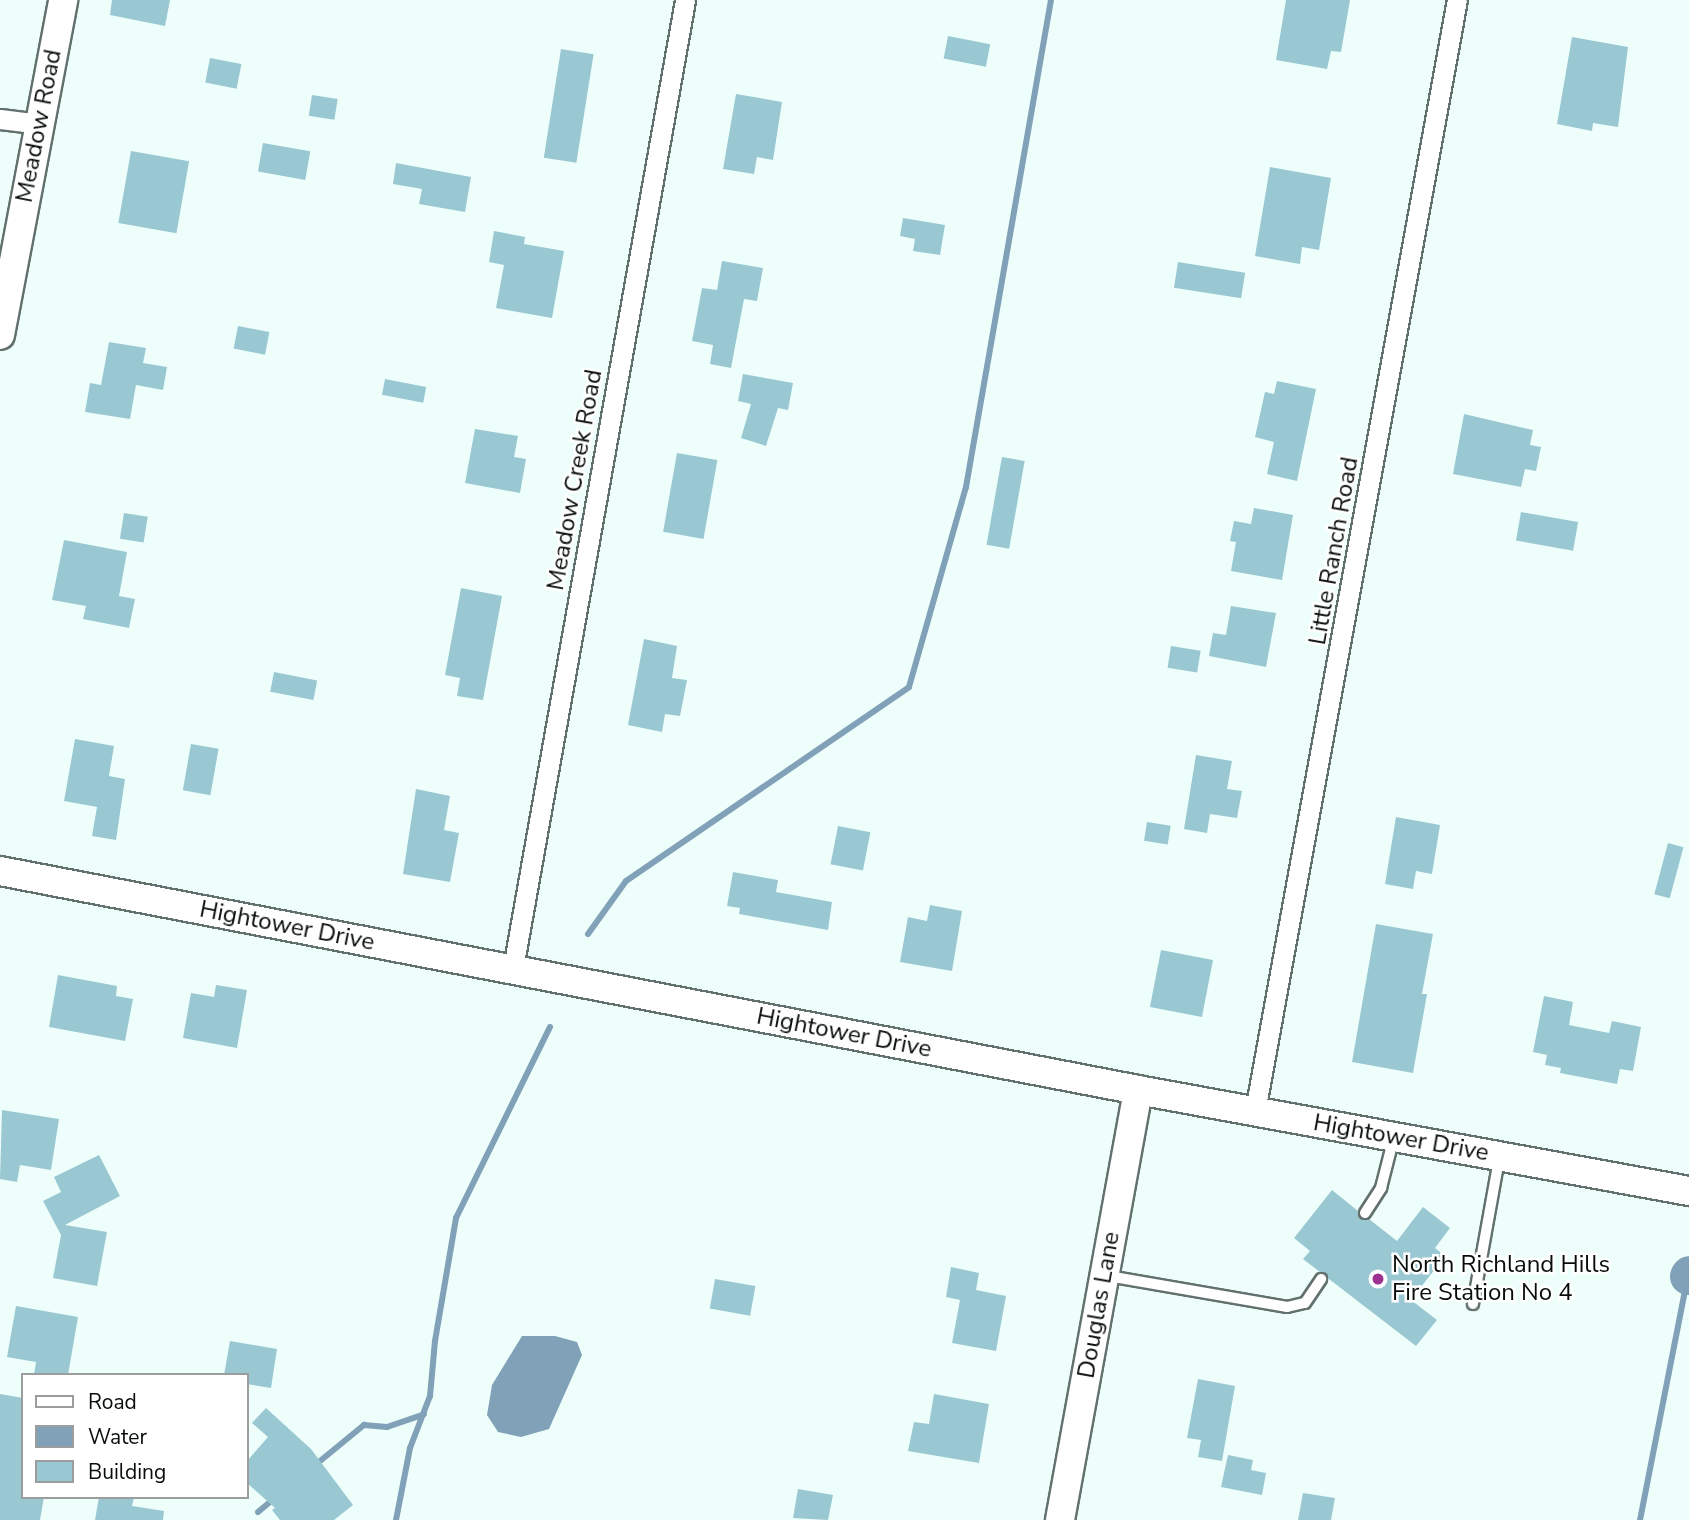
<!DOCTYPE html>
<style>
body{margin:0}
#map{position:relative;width:1689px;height:1520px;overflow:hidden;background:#eefffb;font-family:"Nunito Sans",sans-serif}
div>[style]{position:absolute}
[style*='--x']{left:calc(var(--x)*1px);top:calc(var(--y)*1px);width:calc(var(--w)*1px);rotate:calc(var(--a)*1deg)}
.water>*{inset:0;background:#81a1b9}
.stream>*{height:6px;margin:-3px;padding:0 3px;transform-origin:3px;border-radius:3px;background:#81a1b9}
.river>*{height:37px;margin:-18.5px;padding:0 18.5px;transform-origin:18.5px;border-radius:18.5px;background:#81a1b9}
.building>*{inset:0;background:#9ac8d2;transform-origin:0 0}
.roads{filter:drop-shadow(2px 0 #63716e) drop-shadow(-2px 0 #63716e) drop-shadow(0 2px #63716e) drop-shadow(0 -2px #63716e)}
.lane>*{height:10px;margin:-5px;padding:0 5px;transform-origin:5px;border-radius:5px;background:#fff}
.street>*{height:19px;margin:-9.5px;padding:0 9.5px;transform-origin:9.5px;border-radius:9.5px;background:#fff}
.secondary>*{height:28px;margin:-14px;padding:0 14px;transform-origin:14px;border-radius:14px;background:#fff}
.dots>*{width:19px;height:19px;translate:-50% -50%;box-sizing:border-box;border:4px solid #fff;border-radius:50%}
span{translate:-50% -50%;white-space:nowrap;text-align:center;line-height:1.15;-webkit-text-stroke:5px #fff;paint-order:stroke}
.street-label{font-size:24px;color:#080d0c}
.poi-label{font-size:24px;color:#080d0c}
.left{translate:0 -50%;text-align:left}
.legend{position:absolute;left:21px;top:1373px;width:228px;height:126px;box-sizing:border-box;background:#fff;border:2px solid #9c9e9e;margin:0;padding:9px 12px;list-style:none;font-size:21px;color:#080d0c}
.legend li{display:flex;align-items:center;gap:14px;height:35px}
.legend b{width:35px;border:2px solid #9c9e9e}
</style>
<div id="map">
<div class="water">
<i style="clip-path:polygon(522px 1336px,555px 1336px,577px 1342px,582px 1355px,549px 1429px,521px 1437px,498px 1432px,487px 1415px,492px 1385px)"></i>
</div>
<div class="stream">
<i style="--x:588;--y:934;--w:65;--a:-54.4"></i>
<i style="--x:626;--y:881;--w:343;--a:-34.4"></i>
<i style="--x:909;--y:687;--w:208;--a:-74.1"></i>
<i style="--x:966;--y:487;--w:494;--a:-80.1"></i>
<i style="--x:314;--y:1466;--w:65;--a:-39.4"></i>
<i style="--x:364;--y:1425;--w:23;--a:5"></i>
<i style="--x:387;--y:1427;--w:39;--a:-19"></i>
<i style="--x:258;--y:1512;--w:23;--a:-40"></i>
<i style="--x:396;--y:1520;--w:73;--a:-79"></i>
<i style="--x:410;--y:1448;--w:56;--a:-69"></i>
<i style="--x:430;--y:1396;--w:55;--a:-84.8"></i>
<i style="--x:435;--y:1341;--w:125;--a:-80.3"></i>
<i style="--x:456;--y:1218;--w:213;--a:-63.8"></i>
<i style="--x:1640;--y:1520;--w:249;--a:-78.9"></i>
</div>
<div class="river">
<i style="--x:1688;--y:1276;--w:2;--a:-63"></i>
</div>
<div class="building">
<i style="clip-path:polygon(112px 0,170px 0,165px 26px,110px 15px)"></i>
<i style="clip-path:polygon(1286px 0,1350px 0,1341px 52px,1331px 51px,1327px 69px,1276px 60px)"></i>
<i style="left:948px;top:36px;width:43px;height:23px;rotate:11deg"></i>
<i style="clip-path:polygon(1572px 37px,1628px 47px,1618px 127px,1593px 123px,1592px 131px,1557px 124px)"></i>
<i style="left:561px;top:49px;width:33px;height:110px;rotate:9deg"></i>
<i style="left:210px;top:58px;width:32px;height:25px;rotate:11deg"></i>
<i style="clip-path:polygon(736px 94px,782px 102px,773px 160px,757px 157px,754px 174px,723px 169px)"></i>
<i style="left:312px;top:95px;width:26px;height:21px;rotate:9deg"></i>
<i style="left:263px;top:143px;width:48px;height:29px;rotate:10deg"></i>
<i style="left:131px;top:151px;width:59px;height:73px;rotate:10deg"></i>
<i style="clip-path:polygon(396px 163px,471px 177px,465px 212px,419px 204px,422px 189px,393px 184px)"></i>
<i style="clip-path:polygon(1270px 167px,1331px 178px,1319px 250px,1302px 247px,1300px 264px,1255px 256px)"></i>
<i style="clip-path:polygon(903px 218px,945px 225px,940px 255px,913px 251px,915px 239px,900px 236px)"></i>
<i style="clip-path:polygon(494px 231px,525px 237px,524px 244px,564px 251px,552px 318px,496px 308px,504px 265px,489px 262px)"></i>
<i style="clip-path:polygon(722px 261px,763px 268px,757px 301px,744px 299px,731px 368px,710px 364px,713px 345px,692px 341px,702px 288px,717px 290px)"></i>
<i style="left:1178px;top:262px;width:68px;height:26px;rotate:9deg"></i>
<i style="left:238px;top:326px;width:32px;height:23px;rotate:11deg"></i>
<i style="clip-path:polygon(109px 342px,146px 348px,143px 363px,167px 367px,163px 390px,136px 385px,130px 419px,85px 412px,90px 383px,101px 385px)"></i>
<i style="clip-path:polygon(743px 374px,793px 383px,788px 410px,778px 408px,766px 446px,741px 438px,751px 404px,738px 401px)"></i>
<i style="left:385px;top:379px;width:42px;height:16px;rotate:11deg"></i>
<i style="clip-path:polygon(1277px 381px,1316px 389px,1297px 481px,1267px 474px,1274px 442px,1255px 437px,1265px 392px,1274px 394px)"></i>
<i style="clip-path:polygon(1464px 414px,1533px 430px,1530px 445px,1541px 447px,1536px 471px,1525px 469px,1521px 487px,1453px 474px)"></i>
<i style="clip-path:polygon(475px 429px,518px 436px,514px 457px,526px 459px,520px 493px,465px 483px)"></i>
<i style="left:677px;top:453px;width:41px;height:80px;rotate:10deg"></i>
<i style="left:1002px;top:457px;width:23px;height:89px;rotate:10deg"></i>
<i style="clip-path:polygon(1254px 508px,1293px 515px,1282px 580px,1231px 571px,1236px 542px,1230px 541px,1234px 521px,1251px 524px)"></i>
<i style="left:1521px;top:512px;width:58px;height:29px;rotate:10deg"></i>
<i style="left:124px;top:513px;width:24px;height:26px;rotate:9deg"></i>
<i style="clip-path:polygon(64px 540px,127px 552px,119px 596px,135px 599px,129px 628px,83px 619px,86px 606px,52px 600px)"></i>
<i style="clip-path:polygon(461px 588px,502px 596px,483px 700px,457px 696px,460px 678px,445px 675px)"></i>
<i style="clip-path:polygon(1231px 606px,1276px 613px,1266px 667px,1209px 656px,1213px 633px,1226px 635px)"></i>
<i style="clip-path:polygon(644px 639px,677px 646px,672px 678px,687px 680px,680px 716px,665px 714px,662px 732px,628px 725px)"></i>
<i style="left:1171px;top:646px;width:30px;height:22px;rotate:9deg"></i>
<i style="left:274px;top:672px;width:44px;height:20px;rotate:11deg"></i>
<i style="clip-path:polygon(75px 739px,114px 746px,109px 776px,125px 779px,116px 840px,92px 836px,97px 807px,64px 801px)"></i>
<i style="left:191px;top:744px;width:28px;height:47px;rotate:10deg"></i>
<i style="clip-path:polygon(1196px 755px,1232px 761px,1227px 789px,1242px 791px,1237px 818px,1210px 814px,1207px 833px,1184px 829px)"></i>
<i style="clip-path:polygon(416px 789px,450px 796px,444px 830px,459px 833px,450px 882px,403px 874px)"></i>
<i style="clip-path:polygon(1396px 817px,1440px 825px,1432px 874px,1416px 871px,1413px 889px,1385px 884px)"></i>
<i style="left:1147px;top:822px;width:24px;height:19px;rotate:9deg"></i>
<i style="left:838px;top:826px;width:33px;height:39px;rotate:11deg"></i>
<i style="left:1668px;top:843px;width:16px;height:53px;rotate:15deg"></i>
<i style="clip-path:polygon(733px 872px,778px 880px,776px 892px,832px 902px,828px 930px,739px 914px,740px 908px,727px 906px)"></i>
<i style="clip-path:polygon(930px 905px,962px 911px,952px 971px,900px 962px,908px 917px,927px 921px)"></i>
<i style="clip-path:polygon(1376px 924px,1433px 934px,1422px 994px,1427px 994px,1413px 1073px,1352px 1062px)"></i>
<i style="left:1161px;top:950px;width:53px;height:58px;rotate:11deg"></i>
<i style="clip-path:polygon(58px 975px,117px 986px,116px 996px,133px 999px,125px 1041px,49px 1027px)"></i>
<i style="clip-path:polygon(216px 985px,247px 990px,237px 1048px,183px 1038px,191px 993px,214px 997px)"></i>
<i style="clip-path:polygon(1544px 996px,1573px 1002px,1569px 1025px,1609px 1033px,1612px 1021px,1641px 1027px,1633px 1071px,1620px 1069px,1617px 1084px,1560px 1073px,1561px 1068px,1545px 1065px,1547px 1055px,1533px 1052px)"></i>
<i style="clip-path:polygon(2px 1110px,59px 1119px,51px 1170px,20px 1165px,17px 1182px,0 1179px)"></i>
<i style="clip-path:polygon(99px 1155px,120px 1196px,65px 1225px,107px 1232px,97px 1286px,53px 1278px,61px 1235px,43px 1201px,61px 1192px,54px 1177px)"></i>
<i style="clip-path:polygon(1332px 1190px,1358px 1211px,1360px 1219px,1369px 1219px,1397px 1241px,1423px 1207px,1450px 1228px,1435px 1248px,1445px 1256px,1411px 1300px,1437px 1320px,1416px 1346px,1303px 1259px,1310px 1251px,1294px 1238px)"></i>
<i style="clip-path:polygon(951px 1267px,979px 1273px,976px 1290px,1006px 1296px,996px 1351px,952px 1343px,960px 1300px,946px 1297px)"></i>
<i style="left:715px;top:1279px;width:41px;height:30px;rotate:10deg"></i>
<i style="clip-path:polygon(16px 1306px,78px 1317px,68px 1375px,34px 1375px,36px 1362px,7px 1357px)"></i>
<i style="clip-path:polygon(230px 1341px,277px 1349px,271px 1388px,247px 1384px,247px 1375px,224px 1375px)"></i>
<i style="clip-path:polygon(1198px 1379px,1235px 1386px,1222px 1461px,1198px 1457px,1201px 1440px,1187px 1438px)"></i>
<i style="clip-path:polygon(0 1394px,23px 1398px,23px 1497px,44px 1497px,40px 1520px,0 1520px)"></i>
<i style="clip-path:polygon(934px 1394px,989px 1404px,979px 1463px,908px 1451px,914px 1422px,929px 1424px)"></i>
<i style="clip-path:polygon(266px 1408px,311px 1449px,353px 1505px,334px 1520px,280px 1520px,272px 1510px,275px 1508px,247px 1483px,247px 1461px,268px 1437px,252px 1423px)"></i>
<i style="clip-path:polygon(1228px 1455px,1253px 1460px,1251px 1470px,1266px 1473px,1262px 1495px,1221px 1487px)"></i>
<i style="clip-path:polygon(798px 1489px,833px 1495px,828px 1520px,793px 1518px)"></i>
<i style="clip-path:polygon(1303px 1493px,1335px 1498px,1331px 1520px,1298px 1520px)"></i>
<i style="clip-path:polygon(99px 1497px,134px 1497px,132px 1506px,164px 1511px,163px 1520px,95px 1520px)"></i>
</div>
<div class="roads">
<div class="lane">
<i style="--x:1365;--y:1213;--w:30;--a:-57"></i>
<i style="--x:1381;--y:1188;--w:49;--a:-75.7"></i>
<i style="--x:1108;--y:1276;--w:182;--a:9.8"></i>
<i style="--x:1287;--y:1307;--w:18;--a:-13"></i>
<i style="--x:1305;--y:1303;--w:29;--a:-56"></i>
<i style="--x:1473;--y:1304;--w:147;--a:-79.8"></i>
</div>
<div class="street">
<i style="--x:0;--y:119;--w:40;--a:7.1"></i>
<i style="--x:513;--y:968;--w:983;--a:-79.92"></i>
<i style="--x:1255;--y:1111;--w:1129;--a:-79.7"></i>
</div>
<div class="secondary">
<i style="--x:0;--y:335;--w:341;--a:-79.3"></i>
<i style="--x:0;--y:871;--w:1159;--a:10.89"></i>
<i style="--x:1138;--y:1090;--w:560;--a:10.39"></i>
<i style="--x:1060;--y:1520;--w:437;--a:-79.7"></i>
</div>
</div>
<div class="dots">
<i style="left:1378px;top:1279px;background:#9d3192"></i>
</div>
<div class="street-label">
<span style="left:39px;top:126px;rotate:-79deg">Meadow Road</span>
<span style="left:575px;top:480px;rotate:-80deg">Meadow Creek Road</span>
<span style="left:1334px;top:551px;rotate:-80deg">Little Ranch Road</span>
<span style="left:287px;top:926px;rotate:11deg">Hightower Drive</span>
<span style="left:844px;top:1033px;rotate:11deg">Hightower Drive</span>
<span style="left:1401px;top:1138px;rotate:10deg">Hightower Drive</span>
<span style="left:1099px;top:1305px;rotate:-80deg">Douglas Lane</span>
</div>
<div class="poi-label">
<span class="left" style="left:1392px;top:1279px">North Richland Hills<br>Fire Station No 4</span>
</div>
<ul class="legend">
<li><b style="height:9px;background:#fff"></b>Road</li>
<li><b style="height:19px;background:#81a1b9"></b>Water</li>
<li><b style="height:19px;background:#9ac8d2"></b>Building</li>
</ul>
</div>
